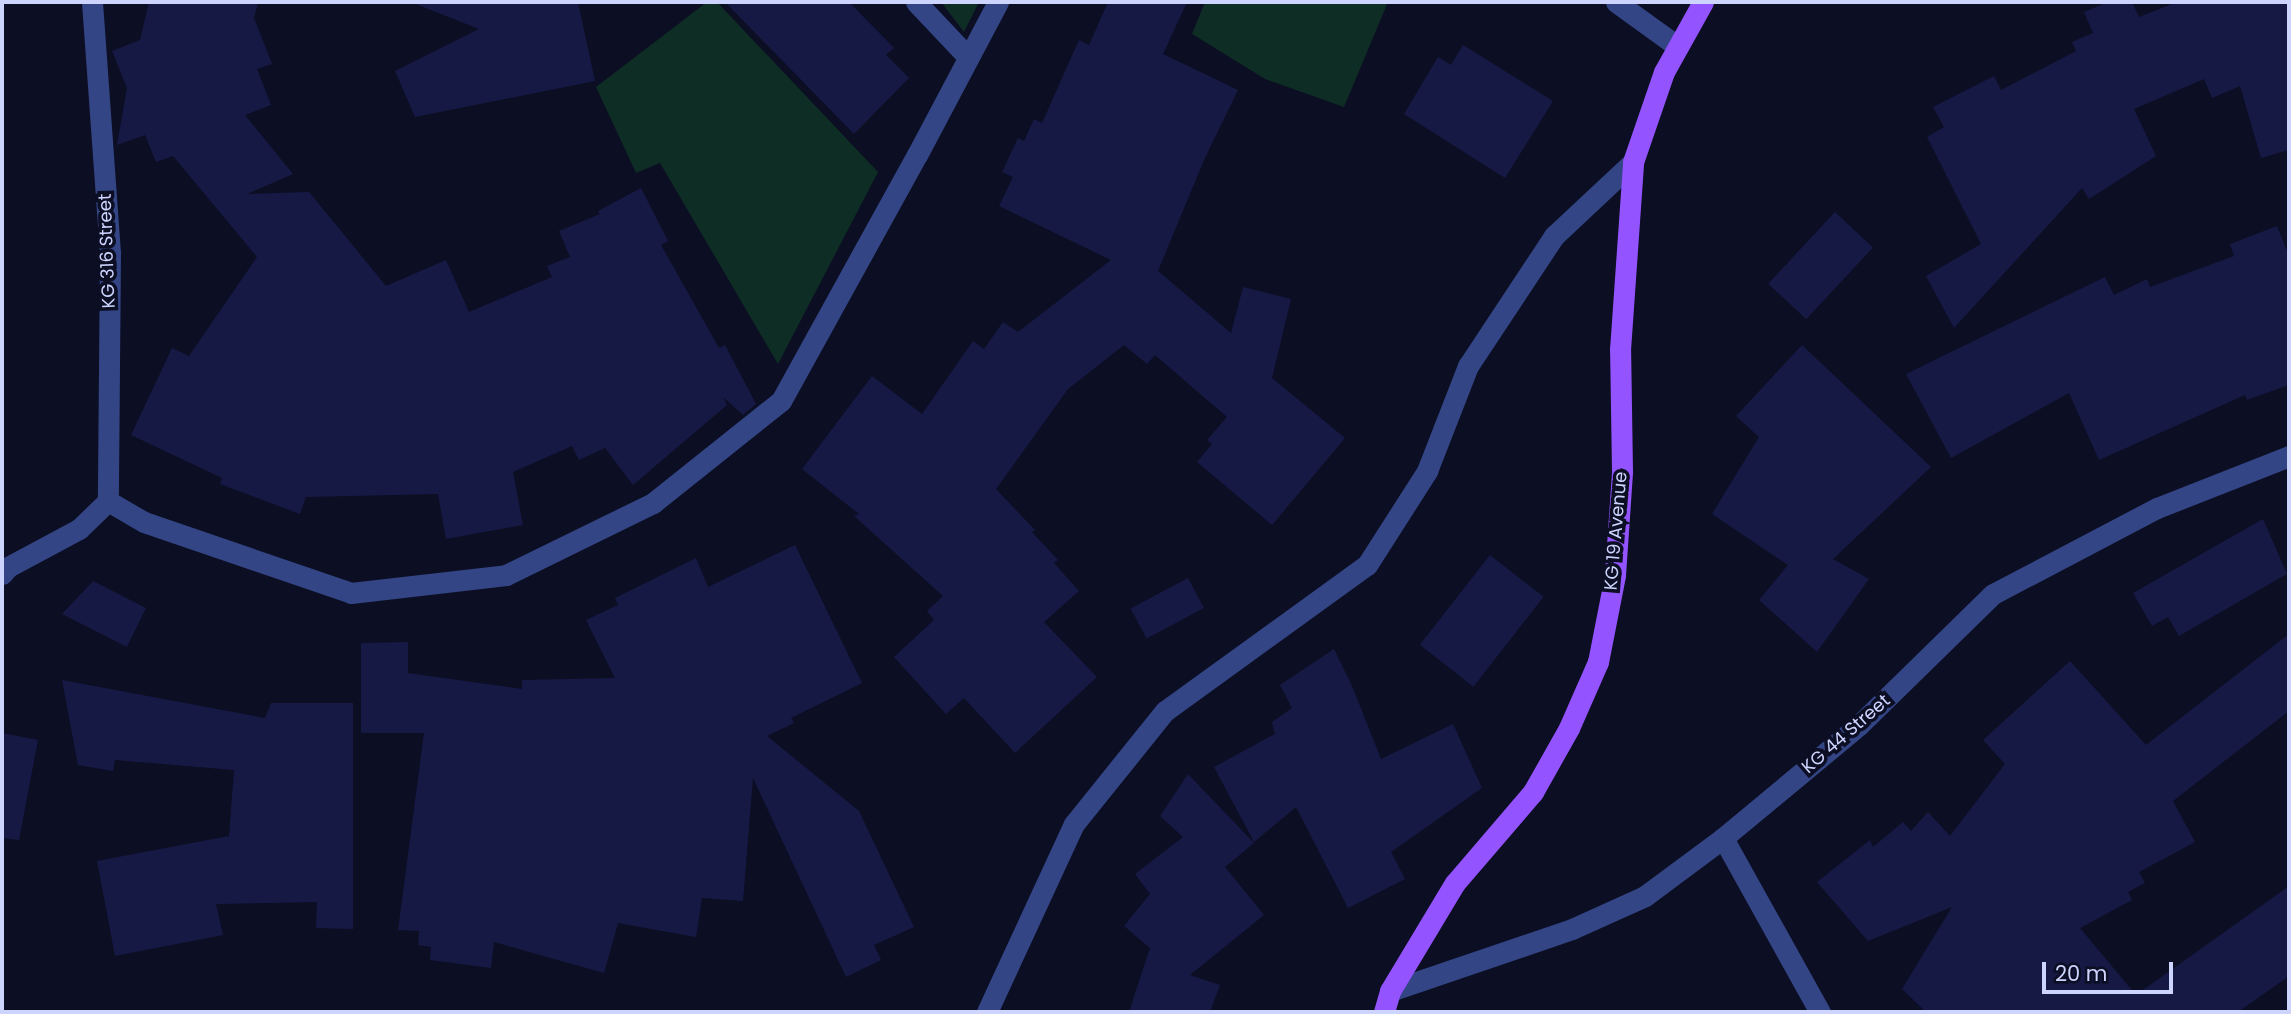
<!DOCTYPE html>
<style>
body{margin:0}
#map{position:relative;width:2291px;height:1014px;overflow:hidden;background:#0c0e23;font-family:Poppins,sans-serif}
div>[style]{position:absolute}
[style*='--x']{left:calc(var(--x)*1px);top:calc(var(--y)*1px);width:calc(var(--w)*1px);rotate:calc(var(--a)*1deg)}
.green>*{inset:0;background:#0e2d24}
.building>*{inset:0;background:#171945;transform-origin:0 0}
.minor>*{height:21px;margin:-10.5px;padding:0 10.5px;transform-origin:10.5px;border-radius:10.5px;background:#334585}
.major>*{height:21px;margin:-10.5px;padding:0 10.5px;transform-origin:10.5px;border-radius:10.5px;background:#9354ff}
span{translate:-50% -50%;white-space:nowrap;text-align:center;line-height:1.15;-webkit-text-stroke:7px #0c0e23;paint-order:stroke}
.street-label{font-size:18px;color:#cdd5ff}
.frame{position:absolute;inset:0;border:4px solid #cdd5ff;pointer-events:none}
.scale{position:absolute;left:2042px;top:962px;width:131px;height:32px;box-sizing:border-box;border:4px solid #cdd5ff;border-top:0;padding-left:9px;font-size:21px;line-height:24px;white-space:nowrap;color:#cdd5ff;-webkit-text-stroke:5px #0c0e23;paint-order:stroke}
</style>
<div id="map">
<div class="green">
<i style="clip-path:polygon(707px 2px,717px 2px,878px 172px,778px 364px,660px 163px,636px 173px,596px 87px)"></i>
<i style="clip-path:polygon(941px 2px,979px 2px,964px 32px)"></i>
<i style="clip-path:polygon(1205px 2px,1388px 2px,1344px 107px,1265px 79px,1192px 34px)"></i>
</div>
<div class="building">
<i style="clip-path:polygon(149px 2px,258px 2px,254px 18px,272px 64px,257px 69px,271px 105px,245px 115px,293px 174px,247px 194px,309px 192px,386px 286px,446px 260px,469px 312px,552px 277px,547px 266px,570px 257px,559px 231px,600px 214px,598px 211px,641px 188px,668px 241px,661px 245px,719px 348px,725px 345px,756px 404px,743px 415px,723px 397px,727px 405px,633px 485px,605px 448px,579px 460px,572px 446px,513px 472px,523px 525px,446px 539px,438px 494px,306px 497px,300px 514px,220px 484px,222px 478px,131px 435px,172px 348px,189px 356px,257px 257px,173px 156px,156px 162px,145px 135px,117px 145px,127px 88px,112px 51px,140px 40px)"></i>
<i style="clip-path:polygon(416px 2px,578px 2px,595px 81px,415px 117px,395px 71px,479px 29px,416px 4px)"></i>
<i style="clip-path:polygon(725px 2px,849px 2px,894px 48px,886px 55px,909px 78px,854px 134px)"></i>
<i style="clip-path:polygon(1108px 2px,1187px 2px,1163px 54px,1238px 90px,1204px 160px,1158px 271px,1231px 333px,1243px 287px,1291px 299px,1272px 378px,1345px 438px,1272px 525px,1197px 462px,1212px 444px,1207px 440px,1227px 417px,1155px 355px,1147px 364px,1124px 345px,1068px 389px,996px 489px,1035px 530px,1032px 532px,1058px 560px,1054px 563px,1079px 591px,1044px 622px,1097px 677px,1015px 753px,964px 698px,946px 714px,894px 657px,934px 620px,927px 611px,943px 596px,854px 516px,859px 514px,802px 469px,872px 376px,922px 414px,973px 341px,984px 349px,1003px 322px,1018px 332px,1111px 260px,999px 206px,1013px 177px,1002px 172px,1018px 138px,1024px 141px,1034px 119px,1042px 123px,1079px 40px,1089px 45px)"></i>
<i style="clip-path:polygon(2108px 2px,2132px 2px,2139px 17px,2177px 2px,2289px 2px,2289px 150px,2261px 158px,2240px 86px,2212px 98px,2204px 79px,2134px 109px,2156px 156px,2089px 199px,2082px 188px,1954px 328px,1926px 276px,1981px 244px,1927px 137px,1944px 127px,1933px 107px,1994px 76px,2001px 90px,2076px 51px,2072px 42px,2093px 33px,2084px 12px)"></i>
<i style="clip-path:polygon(1463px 45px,1553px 101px,1505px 178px,1404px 114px,1438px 57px,1451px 65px)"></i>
<i style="left:1835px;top:212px;width:52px;height:98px;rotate:43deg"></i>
<i style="clip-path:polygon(2277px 226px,2289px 256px,2289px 385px,2247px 400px,2245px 395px,2099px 460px,2069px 393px,1951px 458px,1906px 374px,2105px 277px,2114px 295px,2147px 279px,2150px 287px,2234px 256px,2230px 244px)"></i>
<i style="clip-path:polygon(1802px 345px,1931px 467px,1833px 559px,1869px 579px,1817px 652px,1759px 600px,1788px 565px,1712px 514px,1759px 437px,1736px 416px)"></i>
<i style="clip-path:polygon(2263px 519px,2287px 574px,2179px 636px,2168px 617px,2152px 626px,2133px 593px)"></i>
<i style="clip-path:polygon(795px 545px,862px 683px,791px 718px,794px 723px,767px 736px,859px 811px,914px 927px,874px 945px,881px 960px,846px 977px,753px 778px,743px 901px,702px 898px,696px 937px,618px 923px,604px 973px,494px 942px,491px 968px,430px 960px,431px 947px,418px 945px,419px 931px,398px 930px,424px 733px,361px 733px,361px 643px,408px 642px,408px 673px,522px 689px,522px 680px,615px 678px,586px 620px,618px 605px,615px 598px,696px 558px,708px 587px)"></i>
<i style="left:1490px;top:555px;width:68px;height:114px;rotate:38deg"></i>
<i style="left:1188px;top:578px;width:34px;height:65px;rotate:62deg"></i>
<i style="clip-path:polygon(93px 581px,146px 608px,127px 647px,62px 614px)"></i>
<i style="clip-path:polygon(2289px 634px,2289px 711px,2173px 801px,2195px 842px,2139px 872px,2145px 883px,2128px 892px,2132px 900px,2080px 928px,2136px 995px,2289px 886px,2289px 976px,2238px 1012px,1926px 1012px,1902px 989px,1952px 907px,1868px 941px,1817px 882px,1870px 840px,1873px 847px,1903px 822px,1911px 831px,1928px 812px,1950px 836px,2005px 764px,1983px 740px,2070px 661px,2146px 745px)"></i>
<i style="clip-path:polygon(1334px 649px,1352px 686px,1381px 759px,1453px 724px,1482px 788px,1391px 852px,1405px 879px,1348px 908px,1296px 807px,1254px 842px,1214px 767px,1275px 734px,1272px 722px,1292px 708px,1280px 685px)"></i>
<i style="clip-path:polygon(62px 680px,265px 718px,271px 703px,353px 703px,353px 929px,316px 928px,317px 902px,216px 904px,223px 935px,115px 956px,97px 861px,229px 836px,234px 770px,115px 760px,113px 771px,78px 765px)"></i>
<i style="clip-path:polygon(2px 733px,38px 740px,19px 840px,2px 838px)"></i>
<i style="clip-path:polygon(1188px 774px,1254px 843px,1225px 867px,1264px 915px,1190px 975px,1220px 985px,1210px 1012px,1129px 1012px,1150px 948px,1124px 926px,1150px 894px,1135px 874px,1183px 837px,1160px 816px)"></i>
</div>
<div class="minor">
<i style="--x:92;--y:2;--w:252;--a:85.9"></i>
<i style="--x:110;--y:253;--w:248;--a:90.5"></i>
<i style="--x:916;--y:2;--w:76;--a:46.6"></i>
<i style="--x:1616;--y:2;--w:75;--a:35.8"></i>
<i style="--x:2;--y:574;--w:9;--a:-49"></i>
<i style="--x:8;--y:567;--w:81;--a:-28.2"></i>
<i style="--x:79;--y:529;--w:40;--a:-44"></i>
<i style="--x:108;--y:501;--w:42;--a:30.3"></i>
<i style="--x:144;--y:522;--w:219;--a:18.9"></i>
<i style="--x:351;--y:593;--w:156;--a:-6.6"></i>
<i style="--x:506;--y:575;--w:164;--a:-26.1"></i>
<i style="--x:653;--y:503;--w:164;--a:-38.6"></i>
<i style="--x:781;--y:401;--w:281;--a:-61.1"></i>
<i style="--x:917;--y:155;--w:173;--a:-62.1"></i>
<i style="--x:1723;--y:838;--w:199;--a:60.9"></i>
<i style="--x:1390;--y:991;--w:192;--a:-18.8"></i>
<i style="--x:1572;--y:929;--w:80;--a:-24.3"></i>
<i style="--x:1645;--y:896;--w:97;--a:-36.6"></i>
<i style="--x:1723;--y:838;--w:177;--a:-39.7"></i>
<i style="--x:1859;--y:725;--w:187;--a:-44.4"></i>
<i style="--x:1993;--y:594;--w:185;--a:-27.7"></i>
<i style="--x:2157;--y:508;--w:142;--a:-21.5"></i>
<i style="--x:987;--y:1012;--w:207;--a:-65.2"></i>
<i style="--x:1074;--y:824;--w:145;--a:-51.2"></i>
<i style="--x:1165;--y:711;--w:249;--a:-35.9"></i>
<i style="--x:1367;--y:565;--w:112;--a:-57.4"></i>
<i style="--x:1427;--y:471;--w:113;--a:-68.7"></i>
<i style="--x:1468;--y:366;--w:156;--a:-56.5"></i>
<i style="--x:1554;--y:236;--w:108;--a:-43.1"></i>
</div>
<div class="major">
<i style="--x:1384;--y:1012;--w:22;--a:-74"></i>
<i style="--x:1390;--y:991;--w:126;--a:-59"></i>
<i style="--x:1455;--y:883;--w:120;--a:-49.4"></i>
<i style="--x:1533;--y:792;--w:73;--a:-60.6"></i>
<i style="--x:1569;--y:728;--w:72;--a:-66.3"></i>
<i style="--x:1598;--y:662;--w:89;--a:-78.9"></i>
<i style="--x:1615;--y:575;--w:104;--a:-86.1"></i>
<i style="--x:1622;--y:471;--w:121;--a:-90.9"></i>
<i style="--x:1620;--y:350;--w:188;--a:-86"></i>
<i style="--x:1633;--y:162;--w:95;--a:-71"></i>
<i style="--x:1664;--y:72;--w:80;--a:-60.9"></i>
</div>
<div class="street-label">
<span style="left:107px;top:251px;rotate:-92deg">KG 316 Street</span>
<span style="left:1616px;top:531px;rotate:-85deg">KG 19 Avenue</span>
<span style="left:1846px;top:734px;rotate:-41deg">KG 44 Street</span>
</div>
<div class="frame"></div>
<div class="scale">20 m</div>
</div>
